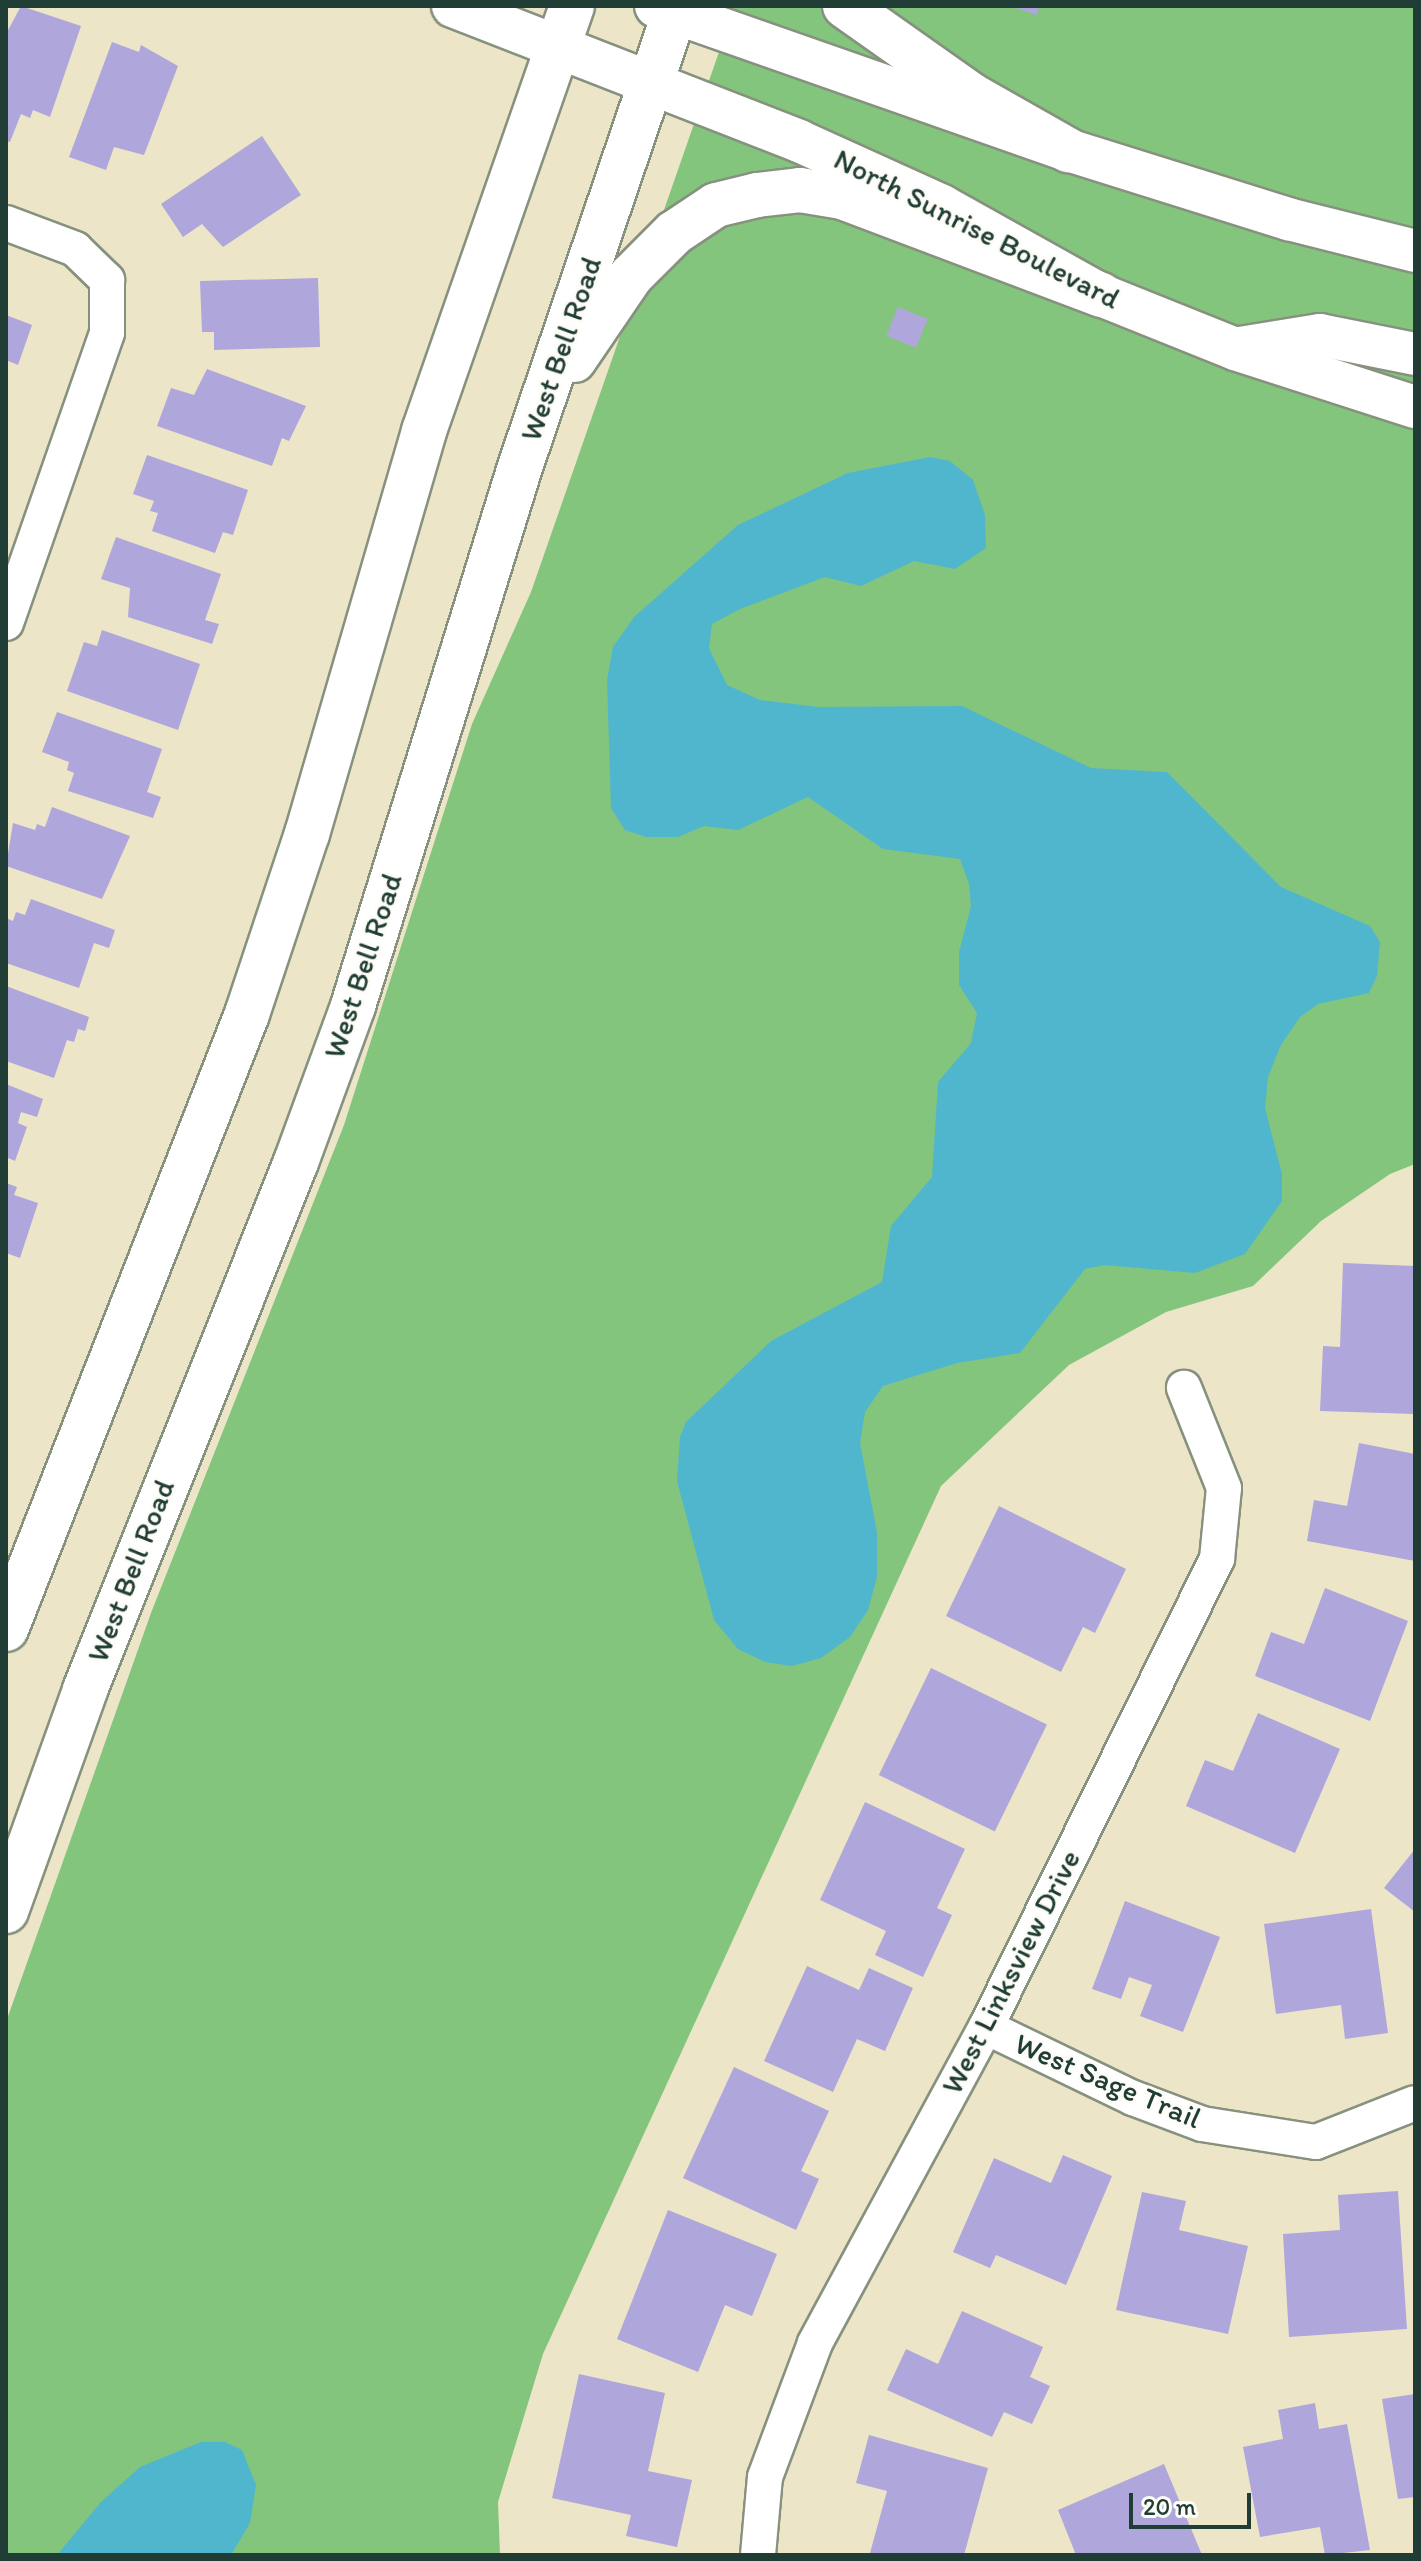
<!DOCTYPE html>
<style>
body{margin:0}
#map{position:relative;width:1421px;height:2561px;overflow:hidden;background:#ede5c7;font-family:Itim,sans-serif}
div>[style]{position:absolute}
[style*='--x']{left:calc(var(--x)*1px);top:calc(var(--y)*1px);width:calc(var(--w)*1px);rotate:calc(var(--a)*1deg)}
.green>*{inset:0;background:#83c57d}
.water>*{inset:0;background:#4fb6ce}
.building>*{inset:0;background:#afa6db;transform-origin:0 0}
.roads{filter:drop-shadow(2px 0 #86917e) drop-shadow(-2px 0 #86917e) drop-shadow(0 2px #86917e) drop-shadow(0 -2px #86917e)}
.minor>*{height:34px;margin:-17px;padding:0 17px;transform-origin:17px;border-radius:17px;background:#fff}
.tertiary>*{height:42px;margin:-21px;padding:0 21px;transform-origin:21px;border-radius:21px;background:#fff}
.primary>*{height:44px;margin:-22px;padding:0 22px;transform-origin:22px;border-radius:22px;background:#fff}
span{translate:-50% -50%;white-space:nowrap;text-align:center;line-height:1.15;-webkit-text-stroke:6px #fdfcf7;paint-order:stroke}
.street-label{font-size:30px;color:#1f3d34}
.frame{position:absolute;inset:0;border:8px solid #1f3d34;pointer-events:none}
.scale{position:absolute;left:1129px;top:2493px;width:122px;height:36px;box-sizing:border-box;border:4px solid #1f3d34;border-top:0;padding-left:10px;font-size:24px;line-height:28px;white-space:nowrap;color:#1f3d34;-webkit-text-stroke:6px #fdfcf7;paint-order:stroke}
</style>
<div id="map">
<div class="green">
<i style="clip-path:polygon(735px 6px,1415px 6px,1415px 1164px,1390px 1174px,1321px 1221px,1253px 1286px,1166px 1312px,1069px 1365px,941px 1486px,543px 2354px,498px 2502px,500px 2555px,6px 2555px,6px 2022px,151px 1613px,344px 1125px,472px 724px,531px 592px)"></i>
</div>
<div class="water">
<i style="clip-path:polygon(930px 457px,950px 461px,973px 480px,985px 515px,986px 548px,955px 569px,914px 561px,861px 586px,825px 577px,740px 609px,712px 624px,709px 648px,727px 685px,760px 700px,819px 707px,962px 706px,1091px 768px,1167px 772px,1281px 887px,1370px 926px,1380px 942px,1377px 976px,1369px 993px,1318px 1004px,1300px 1017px,1281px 1045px,1268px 1077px,1265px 1108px,1282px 1174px,1282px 1201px,1245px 1254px,1195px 1273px,1104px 1265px,1085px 1269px,1020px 1353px,957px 1363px,883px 1386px,865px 1412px,860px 1443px,877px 1532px,877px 1577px,868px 1610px,850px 1637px,821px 1658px,792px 1666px,765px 1662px,738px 1649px,714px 1620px,677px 1481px,680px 1437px,686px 1422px,771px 1341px,882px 1282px,891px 1226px,932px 1177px,938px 1082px,971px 1043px,977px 1013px,959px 985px,959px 952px,971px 906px,969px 884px,960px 859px,883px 849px,808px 797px,738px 830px,704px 826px,678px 837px,646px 837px,625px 830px,611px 808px,607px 680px,613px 647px,634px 617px,738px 525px,848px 473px)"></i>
<i style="clip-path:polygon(201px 2442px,225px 2442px,242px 2450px,256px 2485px,250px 2523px,231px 2555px,57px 2555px,101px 2502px,140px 2467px)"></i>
</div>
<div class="building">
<i style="clip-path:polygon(21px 6px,81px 26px,50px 117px,33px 110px,30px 118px,21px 114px,10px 142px,6px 141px,6px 34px)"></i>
<i style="clip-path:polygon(1010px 6px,1039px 6px,1037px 15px)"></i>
<i style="clip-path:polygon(112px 42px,139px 52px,141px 45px,178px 66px,144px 155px,114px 147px,106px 170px,69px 157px)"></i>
<i style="clip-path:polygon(262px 136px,301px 195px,223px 247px,202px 224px,183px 237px,161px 204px)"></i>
<i style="clip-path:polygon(318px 278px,320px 347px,214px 350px,214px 332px,202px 332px,200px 281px)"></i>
<i style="left:898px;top:307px;width:32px;height:31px;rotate:22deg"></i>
<i style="clip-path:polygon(6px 315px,32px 325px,18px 365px,6px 360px)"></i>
<i style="clip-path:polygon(207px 369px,306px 406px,289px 441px,282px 438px,272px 466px,157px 426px,171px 388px,194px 395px)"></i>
<i style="clip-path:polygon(147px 455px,248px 490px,233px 535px,223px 532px,215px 553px,152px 531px,158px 513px,150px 511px,154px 501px,133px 494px)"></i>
<i style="clip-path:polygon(116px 537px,221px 574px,205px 620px,219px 624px,212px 644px,128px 617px,130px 588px,101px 579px)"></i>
<i style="clip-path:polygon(102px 630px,200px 664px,178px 730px,67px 691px,84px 642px,97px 646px)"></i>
<i style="clip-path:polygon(57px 712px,162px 749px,147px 792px,161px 797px,153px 818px,68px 791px,74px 773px,67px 770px,69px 762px,42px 752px)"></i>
<i style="clip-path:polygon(52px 807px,130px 836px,102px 899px,6px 866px,13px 823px,35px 830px,37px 824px,45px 827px)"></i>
<i style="clip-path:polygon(31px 899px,115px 930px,109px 948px,94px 943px,79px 988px,6px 963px,6px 918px,13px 921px,16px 912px,25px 915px)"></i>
<i style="clip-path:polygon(6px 986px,89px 1017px,85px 1031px,78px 1029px,74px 1042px,67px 1040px,54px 1078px,6px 1061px)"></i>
<i style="clip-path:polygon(6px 1084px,43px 1099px,37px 1117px,21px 1112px,18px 1123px,27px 1127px,15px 1161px,6px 1157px)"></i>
<i style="clip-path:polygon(6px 1183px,17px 1187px,14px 1195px,38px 1203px,20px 1258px,6px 1253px)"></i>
<i style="clip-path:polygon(1343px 1263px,1415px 1266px,1415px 1414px,1320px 1411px,1323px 1346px,1340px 1347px)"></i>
<i style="clip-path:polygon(1359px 1443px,1415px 1454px,1415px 1561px,1307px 1541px,1314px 1500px,1347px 1506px)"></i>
<i style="clip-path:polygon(999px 1506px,1126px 1569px,1095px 1633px,1083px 1627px,1061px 1672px,946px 1616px)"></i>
<i style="clip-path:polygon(1325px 1588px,1408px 1621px,1370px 1721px,1255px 1676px,1271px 1632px,1304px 1644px)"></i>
<i style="left:931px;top:1668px;width:129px;height:119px;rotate:26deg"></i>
<i style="clip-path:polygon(1258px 1713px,1340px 1749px,1295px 1853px,1186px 1806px,1205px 1760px,1233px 1771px)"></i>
<i style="clip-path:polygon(865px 1802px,965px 1849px,937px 1908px,952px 1915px,923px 1977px,875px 1955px,886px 1931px,820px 1900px)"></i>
<i style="clip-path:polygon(1415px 1849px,1415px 1912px,1384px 1888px)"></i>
<i style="clip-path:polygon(1125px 1901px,1220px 1937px,1183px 2032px,1140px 2016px,1152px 1985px,1129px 1977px,1121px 1999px,1092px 1989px)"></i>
<i style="clip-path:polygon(1371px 1909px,1388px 2033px,1345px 2039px,1341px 2005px,1276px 2014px,1264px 1924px)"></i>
<i style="clip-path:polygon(807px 1966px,859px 1990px,869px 1968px,913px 1988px,885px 2051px,857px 2039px,833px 2092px,764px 2061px)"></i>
<i style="clip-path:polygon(734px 2067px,829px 2111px,801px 2171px,819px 2179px,796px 2230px,683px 2178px)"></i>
<i style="clip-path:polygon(1063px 2155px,1112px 2176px,1066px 2285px,996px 2255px,990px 2268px,953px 2252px,994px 2158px,1051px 2183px)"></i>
<i style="clip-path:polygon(1398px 2191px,1407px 2329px,1289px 2337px,1283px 2234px,1340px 2230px,1338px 2195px)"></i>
<i style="clip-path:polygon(1142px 2192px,1186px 2201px,1179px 2230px,1248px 2246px,1228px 2334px,1116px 2310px)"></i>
<i style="clip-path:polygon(668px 2210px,777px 2254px,752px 2316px,725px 2305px,698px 2372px,617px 2339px)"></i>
<i style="clip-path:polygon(962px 2311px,1043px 2347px,1030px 2377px,1050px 2386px,1032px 2424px,1004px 2412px,992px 2437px,887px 2390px,906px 2349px,938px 2364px)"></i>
<i style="clip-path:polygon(579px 2374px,665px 2393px,648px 2471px,692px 2480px,677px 2547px,626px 2536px,631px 2515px,552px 2498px)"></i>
<i style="clip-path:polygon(1415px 2394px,1415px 2497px,1398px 2499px,1382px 2399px)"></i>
<i style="clip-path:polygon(1315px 2403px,1319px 2429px,1347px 2424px,1370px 2550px,1325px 2555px,1320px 2527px,1260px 2537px,1243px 2447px,1283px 2439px,1278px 2410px)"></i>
<i style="clip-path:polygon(869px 2435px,988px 2468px,964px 2555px,870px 2553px,887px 2491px,856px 2483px)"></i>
<i style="clip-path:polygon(1164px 2464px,1202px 2555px,1076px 2555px,1058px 2510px)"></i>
</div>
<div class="roads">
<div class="minor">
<i style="--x:6;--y:223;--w:74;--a:20.6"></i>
<i style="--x:75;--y:249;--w:45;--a:44.1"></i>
<i style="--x:107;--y:280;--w:53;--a:90"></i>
<i style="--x:107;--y:333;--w:307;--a:109.2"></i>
<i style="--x:986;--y:2027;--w:163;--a:25.8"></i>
<i style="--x:1133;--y:2098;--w:74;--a:20.6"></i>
<i style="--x:1202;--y:2124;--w:115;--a:9"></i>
<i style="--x:1316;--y:2142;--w:106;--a:-21.5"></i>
<i style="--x:758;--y:2555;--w:78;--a:-84.9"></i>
<i style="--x:765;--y:2477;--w:143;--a:-69.5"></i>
<i style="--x:815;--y:2343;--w:359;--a:-61.6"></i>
<i style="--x:986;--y:2027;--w:522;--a:-63.73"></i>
<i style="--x:1217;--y:1559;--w:71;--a:-84.4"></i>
<i style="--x:1224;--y:1488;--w:108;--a:-111.8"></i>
</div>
<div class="tertiary">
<i style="--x:453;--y:6;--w:371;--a:21.3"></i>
<i style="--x:799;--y:141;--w:157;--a:24.4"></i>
<i style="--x:942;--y:206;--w:182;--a:29.2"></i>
<i style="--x:1101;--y:295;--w:144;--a:21.9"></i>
<i style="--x:1235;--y:349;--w:189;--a:17.9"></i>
<i style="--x:656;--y:6;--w:436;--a:19.3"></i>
<i style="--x:1068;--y:150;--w:231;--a:17.4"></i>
<i style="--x:1288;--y:219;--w:131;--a:14.1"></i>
<i style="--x:1240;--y:348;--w:81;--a:-9.2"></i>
<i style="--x:1320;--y:335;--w:97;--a:11.3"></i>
</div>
<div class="primary">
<i style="--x:845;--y:6;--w:154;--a:35.2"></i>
<i style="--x:971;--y:95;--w:112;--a:29.6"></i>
<i style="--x:574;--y:360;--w:102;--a:-55.8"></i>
<i style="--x:631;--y:276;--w:61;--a:-45"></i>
<i style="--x:674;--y:233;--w:50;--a:-33.7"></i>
<i style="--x:716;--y:205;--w:42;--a:-13.7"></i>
<i style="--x:757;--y:195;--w:43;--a:-6.6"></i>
<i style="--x:800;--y:190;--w:43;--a:9.5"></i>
<i style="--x:842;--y:197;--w:277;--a:20.7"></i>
<i style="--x:6;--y:1629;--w:661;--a:-68.6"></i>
<i style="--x:247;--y:1014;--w:190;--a:-71.6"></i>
<i style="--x:307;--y:834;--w:420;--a:-73.8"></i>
<i style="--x:424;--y:431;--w:450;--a:-70.8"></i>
<i style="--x:6;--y:1911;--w:235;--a:-70.3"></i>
<i style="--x:85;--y:1690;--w:569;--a:-68.22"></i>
<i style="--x:296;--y:1162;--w:166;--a:-69.9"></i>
<i style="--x:353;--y:1006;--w:564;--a:-72.79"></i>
<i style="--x:520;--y:467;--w:487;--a:-71.2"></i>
</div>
</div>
<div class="street-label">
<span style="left:977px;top:229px;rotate:27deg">North Sunrise Boulevard</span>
<span style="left:561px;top:349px;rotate:-71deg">West Bell Road</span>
<span style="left:363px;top:966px;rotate:-72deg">West Bell Road</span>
<span style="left:131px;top:1571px;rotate:-69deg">West Bell Road</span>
<span style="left:1011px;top:1972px;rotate:-63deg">West Linksview Drive</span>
<span style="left:1108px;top:2081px;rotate:23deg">West Sage Trail</span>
</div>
<div class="frame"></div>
<div class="scale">20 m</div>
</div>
